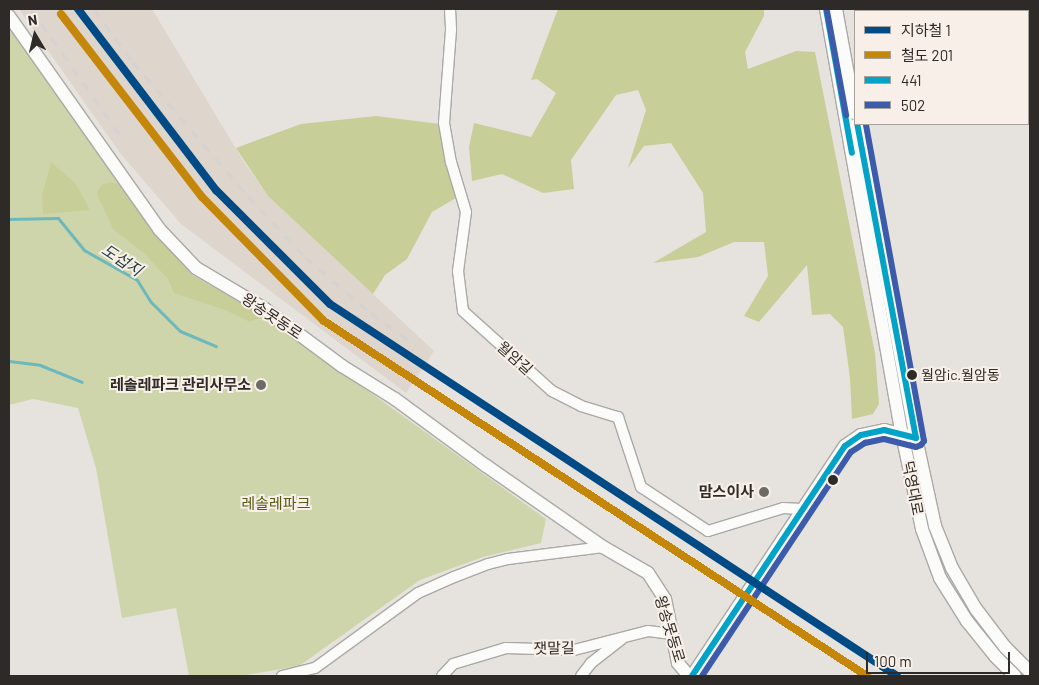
<!DOCTYPE html>
<meta charset="utf-8">
<style>
body{margin:0}
#map{position:relative;width:1039px;height:685px;overflow:hidden;background:#e6e3de;font-family:Barlow,"Noto Sans KR",sans-serif}
div>[style]{position:absolute}
[style*='--x']{left:calc(var(--x)*1px);top:calc(var(--y)*1px);width:calc(var(--w)*1px);rotate:calc(var(--a)*1deg)}
.built>*{inset:0;background:#ded5cc}
.green>*{inset:0;background:#cfd5aa}
.forest>*{inset:0;background:#c8ce97}
.stream>*{height:3px;margin:-1.5px;padding:0 1.5px;transform-origin:1.5px;border-radius:1.5px;background:#6cb8bc}
.roads{filter:drop-shadow(1px 0 #aba9a5) drop-shadow(-1px 0 #aba9a5) drop-shadow(0 1px #aba9a5) drop-shadow(0 -1px #aba9a5)}
.minor>*{height:10px;margin:-5px;padding:0 5px;transform-origin:5px;border-radius:5px;background:#fbfbfa}
.tertiary>*{height:12px;margin:-6px;padding:0 6px;transform-origin:6px;border-radius:6px;background:#fbfbfa}
.rail>*{height:3px;margin-top:-1.5px;transform-origin:0;background:repeating-linear-gradient(90deg,#d4d3d1 0 9px,transparent 0 18px)}
.bus-1>*{height:6px;margin:-3px;padding:0 3px;transform-origin:3px;border-radius:3px;background:#02a3c6}
.bus-2>*{height:6px;margin:-3px;padding:0 3px;transform-origin:3px;border-radius:3px;background:#3d5bab}
.rail-1>*{height:8px;margin:-4px;padding:0 4px;transform-origin:4px;border-radius:4px;background:#c4870a}
.metro-1>*{height:8px;margin:-4px;padding:0 4px;transform-origin:4px;border-radius:4px;background:#004a85}
.dots>*{width:14px;height:14px;translate:-50% -50%;box-sizing:border-box;border:2px solid #f8f0e8;border-radius:50%}
span{translate:-50% -50%;white-space:nowrap;text-align:center;line-height:1.15;-webkit-text-stroke:4px #f8f0e8;paint-order:stroke}
.bus-label{font-size:14px;color:#2d2a27}
.left{translate:0 -50%;text-align:left}
.street-label{font-size:15px;color:#2d2a27}
.poi-label{font-size:15px;color:#2d2a27;font-weight:700}
.right{translate:-100% -50%;text-align:right}
.park-label{font-size:15px;color:#535b15}
.water-label{font-size:16px;color:#263f40;font-style:italic}
.frame{position:absolute;inset:0;border:10px solid #2d2a27;pointer-events:none}
.legend{position:absolute;left:854px;top:10px;width:175px;height:115px;box-sizing:border-box;background:#f8f0e8;border:1px solid #a7a19b;margin:0;padding:6px 9px;list-style:none;font-size:15px;color:#2d2a27}
.legend li{display:flex;align-items:center;gap:10px;height:25px}
.legend b{width:25px;border:1px solid #a7a19b}
.north{position:absolute;left:10px;top:10px;width:50px;height:50px;-webkit-text-stroke:4px #f8f0e8;paint-order:stroke;rotate:351deg;font-size:14px;font-weight:700;line-height:20px;text-align:center;color:#2d2a27}
.north::after{content:'';display:block;margin:auto;width:18px;height:22px;background:#2d2a27;clip-path:polygon(50% 0,100% 100%,50% 72%,0 100%)}
.scale{position:absolute;left:866px;top:652px;width:144px;height:22px;box-sizing:border-box;border:2px solid #2d2a27;border-top:0;padding-left:6px;font-size:15px;line-height:18px;white-space:nowrap;color:#2d2a27;-webkit-text-stroke:4px #f8f0e8;paint-order:stroke}
</style>
<div id="map">
<div class="built">
<i style="clip-path:polygon(19px 9px,152px 9px,244px 162px,268px 196px,434px 351px,406px 393px,181px 224px,120px 153px)"></i>
</div>
<div class="green">
<i style="clip-path:polygon(9px 23px,157px 234px,192px 275px,264px 316px,546px 519px,541px 543px,483px 557px,420px 580px,299px 666px,240px 676px,189px 676px,176px 608px,122px 618px,96px 468px,78px 408px,33px 399px,9px 405px)"></i>
</div>
<div class="forest">
<i style="clip-path:polygon(558px 9px,764px 9px,764px 16px,745px 52px,748px 69px,796px 51px,815px 52px,875px 353px,879px 404px,873px 414px,852px 419px,850px 378px,843px 327px,830px 314px,812px 315px,807px 265px,759px 322px,744px 316px,768px 276px,764px 242px,734px 242px,698px 257px,653px 263px,706px 232px,703px 193px,671px 143px,644px 146px,628px 168px,646px 110px,638px 90px,616px 95px,571px 160px,574px 189px,543px 193px,502px 174px,472px 181px,469px 147px,474px 123px,531px 137px,556px 93px,537px 79px,531px 80px)"></i>
<i style="clip-path:polygon(376px 116px,440px 124px,444px 157px,456px 198px,432px 212px,407px 259px,385px 275px,373px 294px,268px 196px,236px 148px,301px 124px)"></i>
<i style="clip-path:polygon(51px 162px,76px 184px,90px 210px,43px 214px,42px 196px)"></i>
<i style="clip-path:polygon(110px 182px,124px 186px,157px 234px,192px 275px,264px 316px,250px 322px,225px 310px,174px 293px,168px 279px,146px 255px,113px 229px,97px 194px,101px 185px)"></i>
</div>
<div class="stream">
<i style="--x:9;--y:219;--w:49;--a:-1.2"></i>
<i style="--x:58;--y:218;--w:41;--a:50.9"></i>
<i style="--x:84;--y:250;--w:61;--a:29.5"></i>
<i style="--x:137;--y:280;--w:26;--a:58"></i>
<i style="--x:151;--y:302;--w:41;--a:45"></i>
<i style="--x:180;--y:331;--w:39;--a:23"></i>
<i style="--x:9;--y:361;--w:31;--a:7"></i>
<i style="--x:40;--y:365;--w:45;--a:22"></i>
</div>
<div class="roads">
<div class="minor">
<i style="--x:450;--y:9;--w:21;--a:87"></i>
<i style="--x:451;--y:30;--w:93;--a:94.3"></i>
<i style="--x:444;--y:123;--w:40;--a:80"></i>
<i style="--x:451;--y:162;--w:52;--a:73.3"></i>
<i style="--x:466;--y:212;--w:60;--a:97.7"></i>
<i style="--x:458;--y:271;--w:40;--a:82.9"></i>
<i style="--x:463;--y:311;--w:120;--a:42"></i>
<i style="--x:552;--y:391;--w:33;--a:27"></i>
<i style="--x:581;--y:406;--w:39;--a:17"></i>
<i style="--x:618;--y:417;--w:74;--a:71.8"></i>
<i style="--x:641;--y:487;--w:80;--a:33.3"></i>
<i style="--x:708;--y:531;--w:78;--a:-17"></i>
<i style="--x:783;--y:508;--w:22;--a:3"></i>
<i style="--x:282;--y:676;--w:34;--a:-14"></i>
<i style="--x:315;--y:668;--w:127;--a:-36.1"></i>
<i style="--x:418;--y:593;--w:39;--a:-24"></i>
<i style="--x:454;--y:577;--w:36;--a:-21"></i>
<i style="--x:488;--y:564;--w:21;--a:-14"></i>
<i style="--x:508;--y:559;--w:96;--a:-7.2"></i>
<i style="--x:442;--y:676;--w:16;--a:-47"></i>
<i style="--x:453;--y:664;--w:55;--a:-16.8"></i>
<i style="--x:506;--y:648;--w:68;--a:1.7"></i>
<i style="--x:574;--y:650;--w:76;--a:-14.4"></i>
<i style="--x:648;--y:631;--w:24;--a:7"></i>
<i style="--x:581;--y:676;--w:16;--a:-52"></i>
<i style="--x:591;--y:663;--w:39;--a:-38"></i>
</div>
<div class="tertiary">
<i style="--x:826;--y:9;--w:432;--a:79.9"></i>
<i style="--x:902;--y:434;--w:97;--a:78.1"></i>
<i style="--x:922;--y:529;--w:52;--a:69.8"></i>
<i style="--x:940;--y:578;--w:51;--a:57.9"></i>
<i style="--x:967;--y:621;--w:45;--a:51.3"></i>
<i style="--x:995;--y:656;--w:28;--a:45"></i>
<i style="--x:836;--y:9;--w:106;--a:79.6"></i>
<i style="--x:9;--y:16;--w:261;--a:54.8"></i>
<i style="--x:159;--y:229;--w:54;--a:46.5"></i>
<i style="--x:196;--y:268;--w:80;--a:30.7"></i>
<i style="--x:265;--y:309;--w:96;--a:36.5"></i>
<i style="--x:342;--y:366;--w:62;--a:31.9"></i>
<i style="--x:395;--y:399;--w:112;--a:36.3"></i>
<i style="--x:485;--y:465;--w:144;--a:34.8"></i>
<i style="--x:603;--y:547;--w:52;--a:30"></i>
<i style="--x:648;--y:573;--w:31;--a:57"></i>
<i style="--x:665;--y:599;--w:65;--a:78.5"></i>
<i style="--x:678;--y:663;--w:17;--a:50"></i>
<i style="--x:857;--y:124;--w:319;--a:79.4"></i>
<i style="--x:916;--y:438;--w:90;--a:77.8"></i>
<i style="--x:935;--y:526;--w:45;--a:68"></i>
<i style="--x:952;--y:568;--w:48;--a:59.7"></i>
<i style="--x:976;--y:609;--w:48;--a:52.7"></i>
<i style="--x:1005;--y:647;--w:35;--a:45"></i>
<i style="--x:692;--y:676;--w:276;--a:-56.4"></i>
<i style="--x:845;--y:446;--w:19;--a:-35"></i>
<i style="--x:861;--y:435;--w:24;--a:-12"></i>
<i style="--x:884;--y:430;--w:26;--a:13"></i>
</div>
</div>
<div class="rail">
<i style="--x:31;--y:9;--w:156;--a:54.7"></i>
<i style="--x:94;--y:9;--w:66;--a:53.7"></i>
<i style="--x:133;--y:62;--w:177;--a:49.4"></i>
<i style="--x:248;--y:196;--w:83;--a:46.9"></i>
<i style="--x:305;--y:257;--w:87;--a:40.3"></i>
<i style="--x:371;--y:313;--w:55;--a:35.4"></i>
</div>
<div class="bus-1">
<i style="--x:826;--y:9;--w:146;--a:79.8"></i>
<i style="--x:692;--y:676;--w:276;--a:-56.4"></i>
<i style="--x:845;--y:446;--w:19;--a:-35"></i>
<i style="--x:861;--y:435;--w:24;--a:-12"></i>
<i style="--x:884;--y:430;--w:33;--a:14"></i>
<i style="--x:916;--y:438;--w:319;--a:-100.6"></i>
</div>
<div class="bus-2">
<i style="--x:827;--y:11;--w:106;--a:79.6"></i>
<i style="--x:702;--y:676;--w:269;--a:-56.4"></i>
<i style="--x:851;--y:452;--w:17;--a:-33"></i>
<i style="--x:865;--y:443;--w:19;--a:-12"></i>
<i style="--x:884;--y:439;--w:33;--a:14"></i>
<i style="--x:916;--y:447;--w:5;--a:-22"></i>
<i style="--x:921;--y:445;--w:5;--a:-53"></i>
<i style="--x:924;--y:441;--w:322;--a:-100.4"></i>
</div>
<div class="rail-1">
<i style="--x:61;--y:14;--w:231;--a:52.4"></i>
<i style="--x:202;--y:197;--w:174;--a:45.5"></i>
<i style="--x:324;--y:321;--w:649;--a:33.18"></i>
</div>
<div class="metro-1">
<i style="--x:78;--y:9;--w:228;--a:52.7"></i>
<i style="--x:216;--y:190;--w:161;--a:45"></i>
<i style="--x:330;--y:304;--w:678;--a:33.27"></i>
</div>
<div class="dots">
<i style="left:912px;top:375px;background:#2d2a27"></i>
<i style="left:261px;top:385px;background:#6e6b67"></i>
<i style="left:833px;top:480px;background:#2d2a27"></i>
<i style="left:764px;top:492px;background:#6e6b67"></i>
</div>
<div class="bus-label">
<span class="left" style="left:921px;top:375px">월암ic.월암동</span>
</div>
<div class="street-label">
<span style="left:272px;top:316px;rotate:34deg">왕송못동로</span>
<span style="left:515px;top:358px;rotate:42deg">월암길</span>
<span style="left:913px;top:488px;rotate:79deg">덕영대로</span>
<span style="left:670px;top:629px;rotate:73deg">왕송못동로</span>
<span style="left:554px;top:648px;rotate:-1deg">잿말길</span>
</div>
<div class="poi-label">
<span class="right" style="left:251px;top:385px">레솔레파크 관리사무소</span>
<span class="right" style="left:754px;top:492px">맘스이사</span>
</div>
<div class="park-label">
<span style="left:276px;top:504px">레솔레파크</span>
</div>
<div class="water-label">
<span style="left:122px;top:260px;rotate:33deg">도섭지</span>
</div>
<div class="frame"></div>
<ul class="legend">
<li><b style="height:6px;background:#004a85"></b>지하철 1</li>
<li><b style="height:6px;background:#c4870a"></b>철도 201</li>
<li><b style="height:6px;background:#02a3c6"></b>441</li>
<li><b style="height:6px;background:#3d5bab"></b>502</li>
</ul>
<div class="north">N</div>
<div class="scale">100 m</div>
</div>
